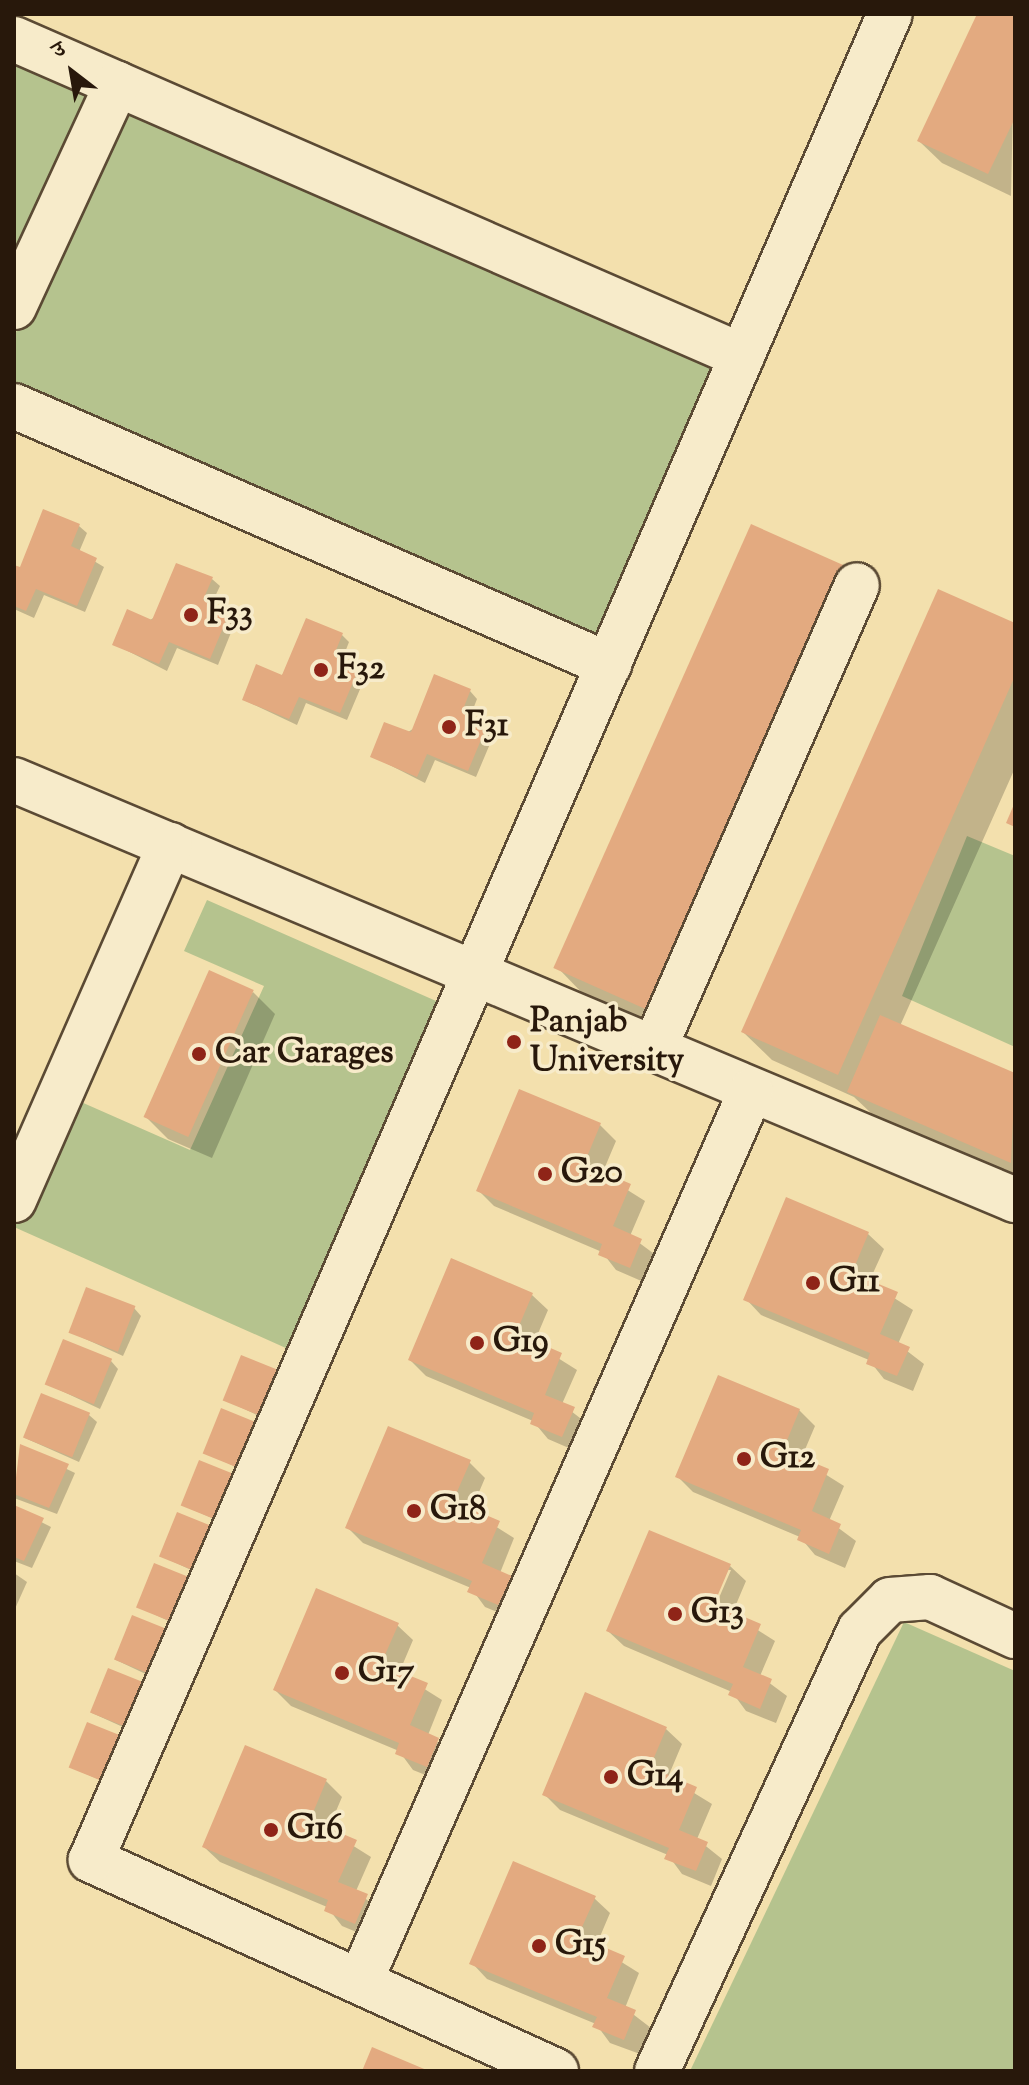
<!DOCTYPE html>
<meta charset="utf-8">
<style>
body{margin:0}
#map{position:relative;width:1029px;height:2085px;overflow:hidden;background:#f3e0ad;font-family:"Sorts Mill Goudy","Noto Serif Devanagari",serif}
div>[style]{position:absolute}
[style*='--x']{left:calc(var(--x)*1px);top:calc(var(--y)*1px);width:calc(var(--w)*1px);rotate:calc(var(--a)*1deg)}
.green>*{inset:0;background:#b5c38e}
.shadow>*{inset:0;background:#0003}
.building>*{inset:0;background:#e3aa80;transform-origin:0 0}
.roads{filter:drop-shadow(2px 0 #5b4a34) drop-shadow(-2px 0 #5b4a34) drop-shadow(0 2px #5b4a34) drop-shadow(0 -2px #5b4a34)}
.minor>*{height:44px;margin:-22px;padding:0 22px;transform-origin:22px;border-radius:22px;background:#f7ebca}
.dots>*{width:22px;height:22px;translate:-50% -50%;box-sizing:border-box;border:4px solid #f7ebca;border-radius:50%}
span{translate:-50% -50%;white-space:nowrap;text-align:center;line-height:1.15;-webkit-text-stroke:7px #f7ebca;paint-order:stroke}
.poi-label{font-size:34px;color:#28180b;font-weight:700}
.left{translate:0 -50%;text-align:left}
.frame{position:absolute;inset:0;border:16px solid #28180b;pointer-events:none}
.north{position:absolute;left:32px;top:32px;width:80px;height:80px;-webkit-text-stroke:6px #f7ebca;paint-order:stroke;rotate:329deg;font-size:22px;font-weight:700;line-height:32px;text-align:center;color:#28180b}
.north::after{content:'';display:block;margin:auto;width:28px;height:36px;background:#28180b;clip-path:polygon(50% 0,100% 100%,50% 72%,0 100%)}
</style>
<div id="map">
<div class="green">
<i style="clip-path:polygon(14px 54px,103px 92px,14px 286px)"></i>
<i style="clip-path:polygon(122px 97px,726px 363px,603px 650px,14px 394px,14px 337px)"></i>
<i style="clip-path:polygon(967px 836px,1015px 856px,1015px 1047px,902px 996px)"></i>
<i style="clip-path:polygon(207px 900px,452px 1008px,297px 1353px,14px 1227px,72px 1098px,190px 1150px,264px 986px,184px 951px)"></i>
<i style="clip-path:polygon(904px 1622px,1015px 1671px,1015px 2071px,690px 2071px)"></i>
</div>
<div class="shadow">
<i style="clip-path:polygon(979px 14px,1015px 14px,1011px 196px,942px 163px,919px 141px)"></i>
<i style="clip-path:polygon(44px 512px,79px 526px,87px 533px,79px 552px,104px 567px,85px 612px,44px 595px,34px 618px,14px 609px,14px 567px,21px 570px)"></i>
<i style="clip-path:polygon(848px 569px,876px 598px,680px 1038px,585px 996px,557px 967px)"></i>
<i style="clip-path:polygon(212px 579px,220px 586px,211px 605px,236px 620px,218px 665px,177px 648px,167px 671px,114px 644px)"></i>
<i style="clip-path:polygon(1015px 625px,1015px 768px,900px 1026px,1015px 1076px,1015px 1176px,872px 1114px,854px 1097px,772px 1060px,743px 1032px)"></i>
<i style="clip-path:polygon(342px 635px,349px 642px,342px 660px,366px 675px,347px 720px,306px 703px,297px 725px,244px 700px)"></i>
<i style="clip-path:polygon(470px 691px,477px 699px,470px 717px,495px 732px,476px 777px,435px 760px,425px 783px,372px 756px)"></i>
<i style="clip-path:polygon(253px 992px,275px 1014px,212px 1158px,168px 1139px,146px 1117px)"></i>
<i style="clip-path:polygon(600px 1125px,616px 1141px,602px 1174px,645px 1201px,630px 1236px,657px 1256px,646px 1283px,616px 1270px,602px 1252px,494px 1206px,478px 1190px)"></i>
<i style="clip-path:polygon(868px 1234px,884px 1249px,869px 1282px,913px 1310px,898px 1344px,924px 1364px,913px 1391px,884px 1379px,869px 1360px,761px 1315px,746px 1299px)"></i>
<i style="clip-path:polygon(532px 1295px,548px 1310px,534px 1343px,577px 1370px,562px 1404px,589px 1425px,578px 1452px,548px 1439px,533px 1421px,426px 1376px,410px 1360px)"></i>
<i style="clip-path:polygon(134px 1308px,141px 1316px,123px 1356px,70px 1332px)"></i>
<i style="clip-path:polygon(111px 1361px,118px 1369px,100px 1409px,47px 1384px)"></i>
<i style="clip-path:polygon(289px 1377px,278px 1425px,225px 1400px)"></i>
<i style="clip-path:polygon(222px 1410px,257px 1477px,204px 1452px)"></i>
<i style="clip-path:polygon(799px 1410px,815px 1426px,801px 1459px,844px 1486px,829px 1521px,856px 1541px,845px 1568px,815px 1555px,800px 1537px,693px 1492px,677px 1476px)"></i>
<i style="clip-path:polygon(89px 1415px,97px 1422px,79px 1462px,25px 1438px)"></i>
<i style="clip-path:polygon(21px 1447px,75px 1473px,57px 1514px,14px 1498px)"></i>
<i style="clip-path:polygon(200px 1462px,236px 1529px,183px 1505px)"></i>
<i style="clip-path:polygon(469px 1462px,485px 1478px,471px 1511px,514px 1538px,500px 1573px,526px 1593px,514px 1619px,485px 1607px,471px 1588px,363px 1543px,347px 1527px)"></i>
<i style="clip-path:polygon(14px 1508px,51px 1527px,32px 1568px,14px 1561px)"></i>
<i style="clip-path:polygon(178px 1514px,215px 1581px,161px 1556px)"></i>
<i style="clip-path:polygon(156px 1565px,192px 1632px,139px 1607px)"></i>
<i style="clip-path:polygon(evenodd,730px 1566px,746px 1581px,732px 1614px,775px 1641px,760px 1676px,787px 1696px,776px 1723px,746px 1711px,732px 1692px,624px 1646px,608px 1631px,730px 1566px,726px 1570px,731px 1570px,712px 1614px,709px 1613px,726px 1570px)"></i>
<i style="clip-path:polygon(14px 1573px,27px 1582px,14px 1611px)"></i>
<i style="clip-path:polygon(133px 1618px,169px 1685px,116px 1660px)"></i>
<i style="clip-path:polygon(397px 1625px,413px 1640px,399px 1673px,442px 1700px,428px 1735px,454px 1755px,443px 1782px,413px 1770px,399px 1751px,291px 1706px,275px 1690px)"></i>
<i style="clip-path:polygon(156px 1689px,145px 1737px,92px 1713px)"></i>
<i style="clip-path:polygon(88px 1724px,124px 1791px,71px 1767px)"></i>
<i style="clip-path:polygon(666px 1729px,682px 1744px,668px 1777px,712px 1804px,697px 1839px,722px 1859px,711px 1886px,682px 1874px,668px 1855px,560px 1810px,544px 1794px)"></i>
<i style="clip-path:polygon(326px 1781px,342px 1797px,328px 1830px,371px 1857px,356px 1891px,382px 1912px,371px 1938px,342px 1926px,327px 1907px,220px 1862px,204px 1847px)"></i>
<i style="clip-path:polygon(594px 1898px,610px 1913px,596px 1946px,639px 1973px,625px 2008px,651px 2028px,640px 2054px,610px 2043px,596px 2024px,487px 1979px,472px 1963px)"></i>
</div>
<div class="building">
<i style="clip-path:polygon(977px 14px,1015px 14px,1015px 118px,988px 174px,917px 141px)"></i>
<i style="clip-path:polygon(43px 509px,80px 524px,71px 546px,97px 558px,77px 606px,36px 589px,26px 611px,14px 606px,14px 565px,20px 567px)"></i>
<i style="left:751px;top:524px;width:107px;height:486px;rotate:24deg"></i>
<i style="clip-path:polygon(176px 563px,213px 577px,203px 600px,230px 611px,210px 659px,169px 642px,159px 664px,112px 645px,127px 609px,152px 620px)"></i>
<i style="clip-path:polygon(938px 589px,1015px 623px,1015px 676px,838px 1075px,741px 1032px)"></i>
<i style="clip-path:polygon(306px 618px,343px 633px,334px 655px,360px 666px,340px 713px,299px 697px,289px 719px,242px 700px,256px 664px,282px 675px)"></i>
<i style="clip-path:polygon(434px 674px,471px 689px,462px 712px,488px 723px,468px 771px,427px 754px,417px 777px,370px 757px,384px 722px,411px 732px)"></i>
<i style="clip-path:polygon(1015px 802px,1015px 827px,1006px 823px)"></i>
<i style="left:209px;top:970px;width:49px;height:161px;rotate:24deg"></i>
<i style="clip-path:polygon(880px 1015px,1015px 1073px,1011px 1163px,847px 1092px)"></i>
<i style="clip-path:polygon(519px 1089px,601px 1123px,584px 1164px,631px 1184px,613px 1226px,642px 1239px,630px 1268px,598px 1255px,602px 1244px,476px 1191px)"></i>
<i style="clip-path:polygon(786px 1197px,869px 1232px,852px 1273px,898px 1292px,880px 1334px,910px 1347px,897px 1376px,866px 1364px,870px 1353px,743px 1300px)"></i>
<i style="clip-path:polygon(451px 1258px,533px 1293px,516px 1333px,562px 1353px,545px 1395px,575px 1407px,562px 1437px,530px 1424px,534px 1413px,408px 1360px)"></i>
<i style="left:86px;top:1287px;width:53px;height:49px;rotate:21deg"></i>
<i style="left:63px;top:1339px;width:53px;height:49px;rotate:22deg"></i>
<i style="left:241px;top:1355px;width:53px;height:49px;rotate:22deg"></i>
<i style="clip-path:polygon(718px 1375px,800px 1409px,783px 1450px,829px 1469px,812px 1511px,841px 1524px,829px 1554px,797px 1540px,801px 1530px,675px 1477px)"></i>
<i style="left:41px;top:1393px;width:53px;height:48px;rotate:22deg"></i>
<i style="left:221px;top:1408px;width:52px;height:49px;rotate:22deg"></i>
<i style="clip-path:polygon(388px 1426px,471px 1460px,453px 1501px,500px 1521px,482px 1563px,512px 1576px,498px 1605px,467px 1592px,472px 1581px,345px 1528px)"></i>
<i style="clip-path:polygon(20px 1444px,69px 1464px,49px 1508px,14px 1494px)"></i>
<i style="left:199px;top:1460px;width:53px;height:49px;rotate:22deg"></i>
<i style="clip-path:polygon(14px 1505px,44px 1518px,24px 1561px,14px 1557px)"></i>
<i style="left:177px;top:1512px;width:53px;height:48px;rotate:22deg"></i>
<i style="clip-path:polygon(649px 1530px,731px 1564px,714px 1604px,761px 1624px,743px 1667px,772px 1679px,760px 1709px,728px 1695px,733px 1684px,606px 1631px)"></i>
<i style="left:154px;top:1563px;width:53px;height:48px;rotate:22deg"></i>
<i style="clip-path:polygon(316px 1588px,399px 1623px,381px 1664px,428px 1683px,410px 1725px,439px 1738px,427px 1767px,395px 1754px,399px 1743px,273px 1690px)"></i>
<i style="left:132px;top:1615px;width:53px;height:48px;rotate:22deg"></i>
<i style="left:108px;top:1668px;width:53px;height:48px;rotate:22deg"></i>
<i style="clip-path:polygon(585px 1692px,667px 1727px,650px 1767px,697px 1787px,679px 1830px,708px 1842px,696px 1871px,664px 1859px,669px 1848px,542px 1795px)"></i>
<i style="left:87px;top:1722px;width:53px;height:49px;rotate:22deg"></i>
<i style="clip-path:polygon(245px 1745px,327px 1779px,310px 1820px,357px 1840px,338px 1882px,368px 1894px,355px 1924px,324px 1911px,328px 1900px,202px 1847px)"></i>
<i style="clip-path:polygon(513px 1861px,596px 1896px,578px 1936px,625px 1956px,607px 1998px,636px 2010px,624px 2040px,592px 2027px,597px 2017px,469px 1964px)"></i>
<i style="clip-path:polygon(372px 2047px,429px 2071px,362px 2071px)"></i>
</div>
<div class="roads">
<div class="minor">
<i style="--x:14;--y:39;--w:794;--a:23.53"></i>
<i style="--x:14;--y:307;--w:246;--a:-65.2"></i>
<i style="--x:14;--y:406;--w:649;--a:23.52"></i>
<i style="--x:14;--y:780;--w:1086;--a:22.76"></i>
<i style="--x:654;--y:1049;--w:506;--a:-66.37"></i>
<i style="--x:14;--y:1200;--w:388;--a:-66.3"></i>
<i style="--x:360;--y:1982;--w:973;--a:-66.31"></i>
<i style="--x:556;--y:2071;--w:511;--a:-155.59"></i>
<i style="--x:91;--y:1860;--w:2011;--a:-66.6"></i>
<i style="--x:657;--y:2071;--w:485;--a:-65.3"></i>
<i style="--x:860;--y:1630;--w:42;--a:-45"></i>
<i style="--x:890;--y:1600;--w:40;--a:-4.3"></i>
<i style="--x:930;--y:1597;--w:94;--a:24.6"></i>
</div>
</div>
<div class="dots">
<i style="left:191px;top:615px;background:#8f2418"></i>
<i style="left:321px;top:670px;background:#8f2418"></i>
<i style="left:449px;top:727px;background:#8f2418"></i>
<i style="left:514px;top:1042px;background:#8f2418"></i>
<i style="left:199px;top:1054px;background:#8f2418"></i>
<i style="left:545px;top:1174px;background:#8f2418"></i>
<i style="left:813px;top:1283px;background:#8f2418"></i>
<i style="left:477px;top:1343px;background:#8f2418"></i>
<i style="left:744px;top:1459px;background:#8f2418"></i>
<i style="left:414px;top:1511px;background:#8f2418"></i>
<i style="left:675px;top:1614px;background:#8f2418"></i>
<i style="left:342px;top:1673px;background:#8f2418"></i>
<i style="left:611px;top:1777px;background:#8f2418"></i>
<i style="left:271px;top:1830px;background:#8f2418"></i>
<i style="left:539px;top:1946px;background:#8f2418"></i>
</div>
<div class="poi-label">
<span class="left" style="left:207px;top:615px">F33</span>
<span class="left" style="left:337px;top:670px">F32</span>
<span class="left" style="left:465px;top:727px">F31</span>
<span class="left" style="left:530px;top:1042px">Panjab<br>University</span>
<span class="left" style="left:215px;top:1054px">Car Garages</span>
<span class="left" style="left:561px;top:1174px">G20</span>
<span class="left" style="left:829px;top:1283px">G11</span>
<span class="left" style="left:493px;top:1343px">G19</span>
<span class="left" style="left:760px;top:1459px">G12</span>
<span class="left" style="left:430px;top:1511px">G18</span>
<span class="left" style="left:691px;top:1614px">G13</span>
<span class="left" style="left:358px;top:1673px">G17</span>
<span class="left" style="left:627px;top:1777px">G14</span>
<span class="left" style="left:287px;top:1830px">G16</span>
<span class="left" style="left:555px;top:1946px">G15</span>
</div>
<div class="frame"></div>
<div class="north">उ</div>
</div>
